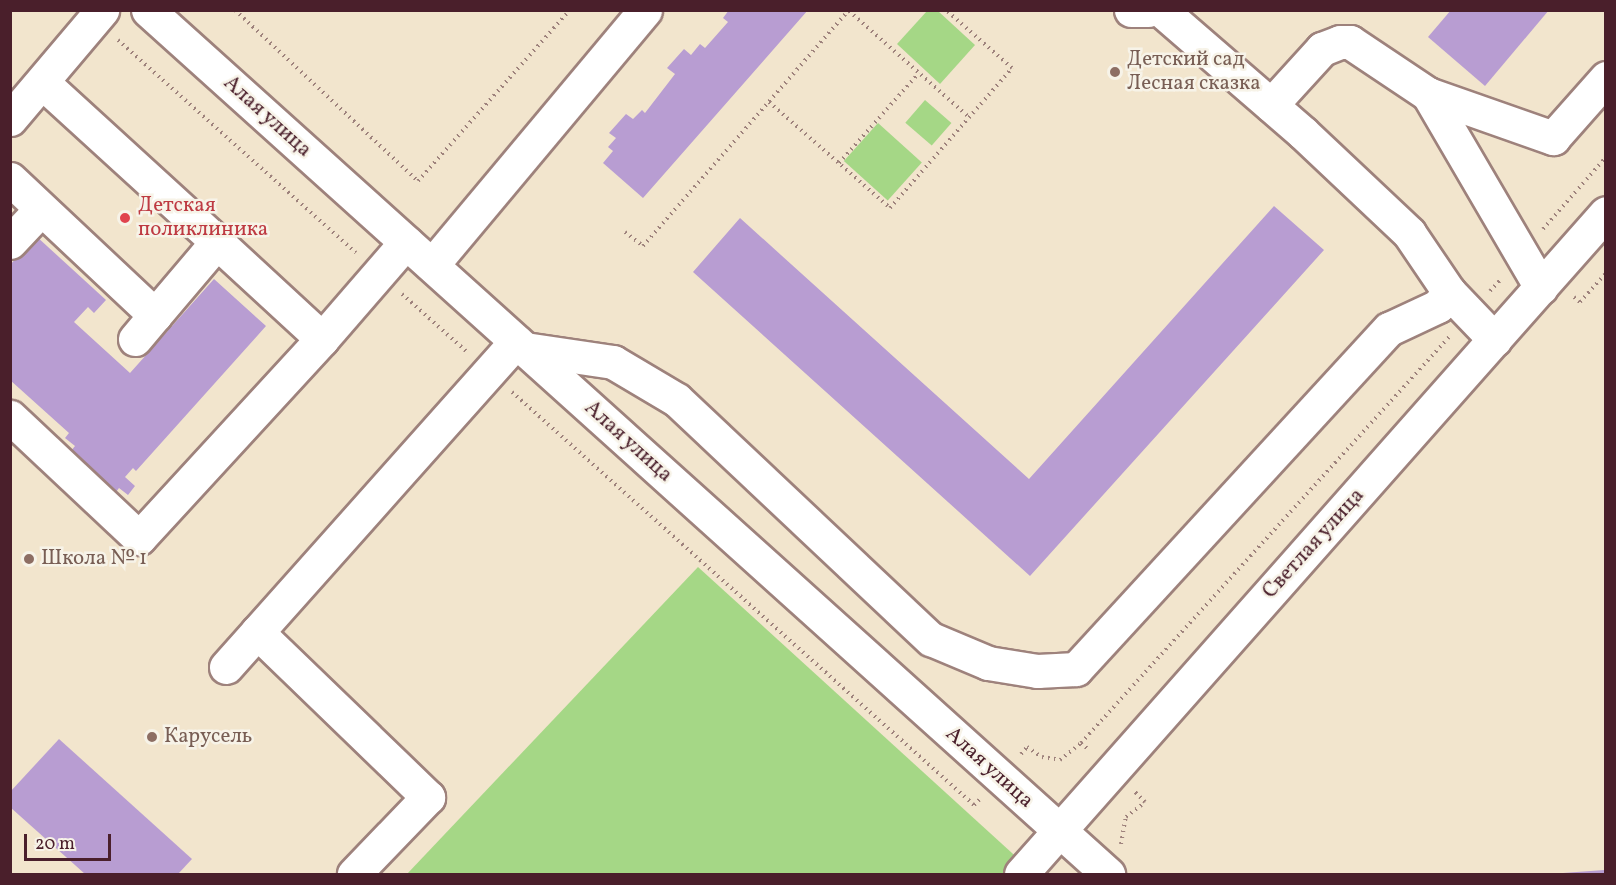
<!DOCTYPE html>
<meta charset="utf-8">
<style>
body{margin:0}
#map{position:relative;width:1616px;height:885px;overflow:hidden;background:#f2e5cd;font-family:Vollkorn,serif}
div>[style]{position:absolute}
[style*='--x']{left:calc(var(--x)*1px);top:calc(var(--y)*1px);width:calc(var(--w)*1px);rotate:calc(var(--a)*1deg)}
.green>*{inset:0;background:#a5d786;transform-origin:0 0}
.building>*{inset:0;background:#b89dd2}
.path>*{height:4px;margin-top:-2px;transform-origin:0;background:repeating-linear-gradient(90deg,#9e827c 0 1.5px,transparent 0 6px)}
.roads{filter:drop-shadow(2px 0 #9e827c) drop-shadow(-2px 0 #9e827c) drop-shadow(0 2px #9e827c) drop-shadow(0 -2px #9e827c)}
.minor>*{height:33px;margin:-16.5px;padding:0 16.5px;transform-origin:16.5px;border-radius:16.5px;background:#fff}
.major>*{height:33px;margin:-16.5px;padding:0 16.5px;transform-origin:16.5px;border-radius:16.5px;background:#fff}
.dots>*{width:16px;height:16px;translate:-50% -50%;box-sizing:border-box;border:3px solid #f7f3e8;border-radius:50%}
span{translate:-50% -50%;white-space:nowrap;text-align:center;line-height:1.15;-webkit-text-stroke:5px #f7f3e8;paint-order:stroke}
.education-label{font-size:21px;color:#785e54}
.left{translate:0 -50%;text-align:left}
.street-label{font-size:21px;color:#4a1f2b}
.health-label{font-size:21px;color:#be3a42}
.frame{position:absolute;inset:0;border:12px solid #4a1f2b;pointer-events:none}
.scale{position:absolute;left:24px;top:834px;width:87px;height:27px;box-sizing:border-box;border:3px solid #4a1f2b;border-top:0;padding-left:8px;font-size:18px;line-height:21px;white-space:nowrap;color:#4a1f2b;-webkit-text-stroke:4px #f7f3e8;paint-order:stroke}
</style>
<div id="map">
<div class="green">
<i style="clip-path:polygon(938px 11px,975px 45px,940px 84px,897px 44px,927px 11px)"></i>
<i style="left:925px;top:100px;width:35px;height:30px;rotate:41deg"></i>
<i style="left:878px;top:123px;width:59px;height:51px;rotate:42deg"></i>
<i style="clip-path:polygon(698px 567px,1035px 874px,407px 874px)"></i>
</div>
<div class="building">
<i style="clip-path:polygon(729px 10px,808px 10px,643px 198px,603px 163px,613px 151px,608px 147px,616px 138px,609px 133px,626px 114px,633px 119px,642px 110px,645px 113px,675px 74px,667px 68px,684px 49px,691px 55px,700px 44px,705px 48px,728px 22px,723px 18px)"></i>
<i style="clip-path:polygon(1451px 10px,1549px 10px,1485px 86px,1428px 37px)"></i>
<i style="clip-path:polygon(1274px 206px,1324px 250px,1030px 576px,693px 272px,740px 218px,1029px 479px)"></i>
<i style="clip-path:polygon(36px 236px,106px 300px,94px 313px,88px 307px,74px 322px,130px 373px,214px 279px,266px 326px,136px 471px,133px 468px,125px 477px,135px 486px,128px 495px,119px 488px,116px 492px,71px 451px,75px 446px,65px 438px,69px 433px,10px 380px,10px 265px)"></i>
<i style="clip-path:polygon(59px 739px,192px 859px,178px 874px,85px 874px,10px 807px,10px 792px)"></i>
<i style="clip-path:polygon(1604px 870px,1604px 874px,1563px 874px,1563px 873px)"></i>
</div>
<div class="path">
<i style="--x:235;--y:10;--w:250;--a:43.1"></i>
<i style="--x:418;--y:181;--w:229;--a:-48.4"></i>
<i style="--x:849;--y:11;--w:160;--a:41.5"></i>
<i style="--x:118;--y:40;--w:319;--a:41.8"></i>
<i style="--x:769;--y:102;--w:161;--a:41.2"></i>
<i style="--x:890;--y:208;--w:186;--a:-48.9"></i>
<i style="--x:1012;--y:68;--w:88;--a:-138.7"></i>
<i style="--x:839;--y:163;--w:120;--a:-48.4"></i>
<i style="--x:1543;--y:229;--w:96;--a:-48.8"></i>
<i style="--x:625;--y:232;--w:23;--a:38"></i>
<i style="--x:643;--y:246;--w:313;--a:-48.9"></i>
<i style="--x:1490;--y:291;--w:16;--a:-47"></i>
<i style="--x:402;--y:294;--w:86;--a:41.7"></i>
<i style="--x:1574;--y:297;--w:8;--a:40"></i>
<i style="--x:1580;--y:302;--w:39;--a:-48"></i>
<i style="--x:512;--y:392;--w:620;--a:41.79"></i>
<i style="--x:974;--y:805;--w:8;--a:-45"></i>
<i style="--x:1081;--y:743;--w:548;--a:-47.81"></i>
<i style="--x:1021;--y:754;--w:9;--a:-49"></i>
<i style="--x:1027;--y:747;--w:18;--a:34"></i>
<i style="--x:1042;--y:757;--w:18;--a:9"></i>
<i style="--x:1060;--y:760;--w:27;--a:-39"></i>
<i style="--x:1081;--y:743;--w:11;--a:41"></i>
<i style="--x:1121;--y:844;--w:27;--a:-80"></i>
<i style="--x:1126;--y:817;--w:24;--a:-38"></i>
<i style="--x:1145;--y:802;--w:16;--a:-135"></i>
</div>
<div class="roads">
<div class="minor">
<i style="--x:1131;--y:10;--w:17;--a:0"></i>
<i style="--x:1161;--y:10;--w:188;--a:40.9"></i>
<i style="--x:1303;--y:133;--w:146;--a:43.3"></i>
<i style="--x:1409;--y:233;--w:71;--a:55.9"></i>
<i style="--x:1449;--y:292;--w:66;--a:46.2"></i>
<i style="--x:43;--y:83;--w:236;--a:42.4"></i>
<i style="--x:1428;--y:94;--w:224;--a:59.7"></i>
<i style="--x:1271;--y:105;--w:76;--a:-47.7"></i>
<i style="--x:1322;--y:49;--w:19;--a:-21"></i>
<i style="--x:1340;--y:42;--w:10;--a:0"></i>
<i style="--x:1350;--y:42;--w:94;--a:33.7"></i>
<i style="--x:1428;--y:94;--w:133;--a:19.4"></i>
<i style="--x:1553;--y:138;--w:80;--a:-48.5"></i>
<i style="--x:10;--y:119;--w:143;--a:-49.8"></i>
<i style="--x:10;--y:179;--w:199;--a:43.2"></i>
<i style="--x:155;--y:315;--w:96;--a:-49.7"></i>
<i style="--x:217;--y:242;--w:143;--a:42.7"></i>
<i style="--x:322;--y:339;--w:270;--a:132.6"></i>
<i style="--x:139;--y:538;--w:177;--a:-136.8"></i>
<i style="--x:10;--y:242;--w:45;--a:-46.8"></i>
<i style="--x:432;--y:265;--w:332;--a:-50.1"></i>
<i style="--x:135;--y:339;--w:31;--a:-50"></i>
<i style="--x:322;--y:339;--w:128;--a:-49.1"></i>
<i style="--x:525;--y:349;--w:89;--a:8.4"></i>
<i style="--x:613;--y:362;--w:74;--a:30.7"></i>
<i style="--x:677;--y:400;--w:349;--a:43.3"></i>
<i style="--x:931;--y:639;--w:62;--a:22.8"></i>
<i style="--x:988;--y:663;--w:50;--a:9.3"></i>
<i style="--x:1037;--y:671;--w:39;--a:-3"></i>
<i style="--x:1076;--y:669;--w:462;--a:-47.4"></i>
<i style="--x:1389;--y:329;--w:54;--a:-25.1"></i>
<i style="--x:1438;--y:306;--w:18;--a:-52"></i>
<i style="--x:257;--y:632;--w:238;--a:44"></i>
<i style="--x:428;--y:797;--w:107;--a:133.9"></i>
<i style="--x:226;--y:667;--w:436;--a:-48.3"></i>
<i style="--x:1059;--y:831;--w:825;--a:-48.49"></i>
</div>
<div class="major">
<i style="--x:148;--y:10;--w:1292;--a:41.99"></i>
<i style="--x:1021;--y:874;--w:57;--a:-48.5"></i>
</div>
</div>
<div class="dots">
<i style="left:1115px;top:72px;background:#8d6e63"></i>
<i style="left:125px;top:218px;background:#e0444e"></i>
<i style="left:29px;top:559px;background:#8d6e63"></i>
<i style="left:152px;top:737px;background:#8d6e63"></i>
</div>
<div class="education-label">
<span class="left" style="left:1127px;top:72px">Детский сад<br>Лесная сказка</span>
<span class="left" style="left:41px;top:559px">Школа № 1</span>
<span class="left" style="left:164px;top:737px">Карусель</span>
</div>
<div class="street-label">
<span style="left:267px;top:117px;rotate:42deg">Алая улица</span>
<span style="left:628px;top:442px;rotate:42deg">Алая улица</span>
<span style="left:1314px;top:544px;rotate:-48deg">Светлая улица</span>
<span style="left:989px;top:768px;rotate:42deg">Алая улица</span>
</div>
<div class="health-label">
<span class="left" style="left:138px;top:218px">Детская<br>поликлиника</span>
</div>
<div class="frame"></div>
<div class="scale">20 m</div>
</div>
